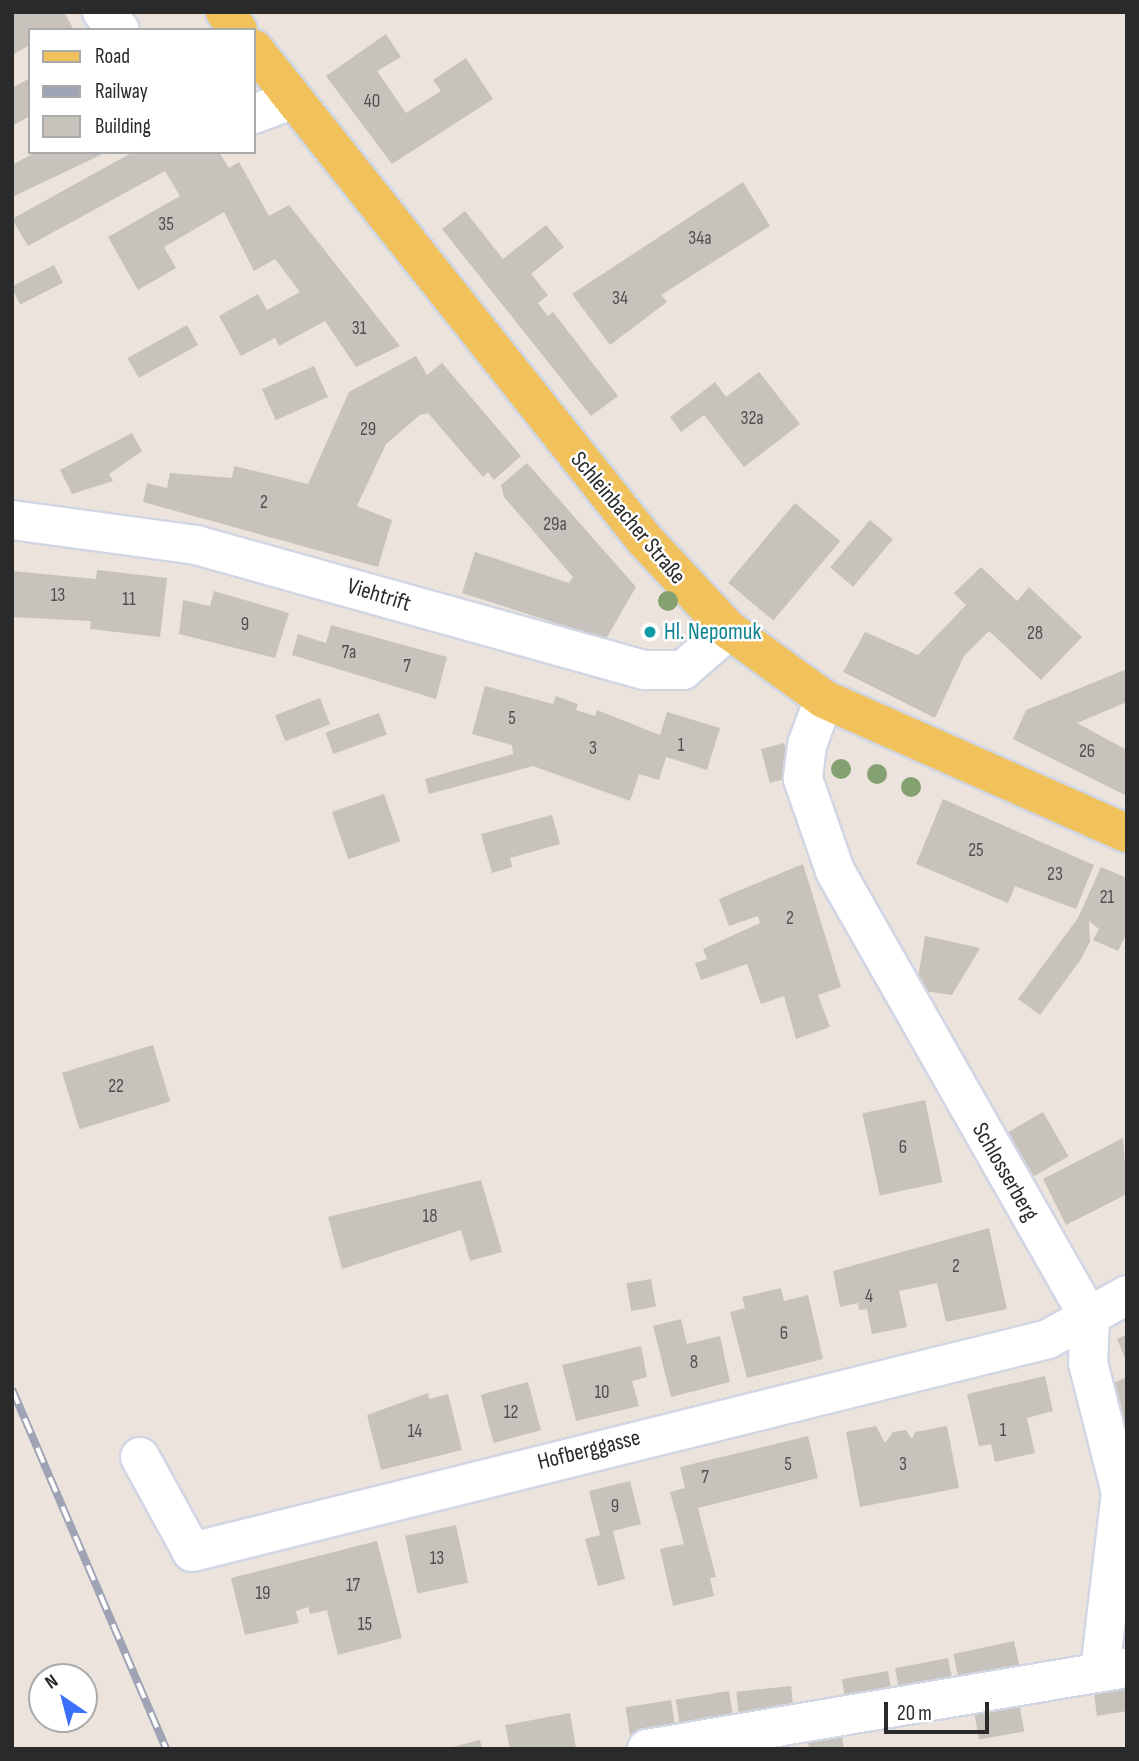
<!DOCTYPE html>
<meta charset="utf-8">
<style>
body{margin:0}
#map{position:relative;width:1139px;height:1761px;overflow:hidden;background:#ece4dc;font-family:"Sofia Sans Condensed",sans-serif}
div>[style]{position:absolute}
[style*='--x']{left:calc(var(--x)*1px);top:calc(var(--y)*1px);width:calc(var(--w)*1px);rotate:calc(var(--a)*1deg)}
.building>*{inset:0;background:#c7c2bb;transform-origin:0 0}
.roads{filter:drop-shadow(2px 0 #d1d6e3) drop-shadow(-2px 0 #d1d6e3) drop-shadow(0 2px #d1d6e3) drop-shadow(0 -2px #d1d6e3)}
.minor>*{height:38px;margin:-19px;padding:0 19px;transform-origin:19px;border-radius:19px;background:#fff}
.major>*{height:38px;margin:-19px;padding:0 19px;transform-origin:19px;border-radius:19px;background:#f1c15c}
.rail>*{height:8px;margin-top:-4px;transform-origin:0;background:repeating-linear-gradient(90deg,#fff 0 16px,#9fa4b5 0 32px);box-sizing:border-box;border-block:2px solid #9fa4b5}
.trees>*{width:20px;height:20px;margin:-10px;border-radius:50%;background:#85a071}
.dots>*{width:19px;height:19px;translate:-50% -50%;box-sizing:border-box;border:4px solid #fff;border-radius:50%}
span{translate:-50% -50%;white-space:nowrap;text-align:center;line-height:1.15;-webkit-text-stroke:5px #fff;paint-order:stroke}
.number-label{font-size:19px;color:#51504e}
.number-label span{-webkit-text-stroke-width:0}
.street-label{font-size:23px;color:#2a2a2a}
.culture-label{font-size:23px;color:#0d838f}
.left{translate:0 -50%;text-align:left}
.frame{position:absolute;inset:0;border:14px solid #2a2a2a;pointer-events:none}
.legend{position:absolute;left:28px;top:28px;width:228px;height:126px;box-sizing:border-box;background:#fff;border:2px solid #aaa;margin:0;padding:9px 12px;list-style:none;font-size:21px;color:#2a2a2a}
.legend li{display:flex;align-items:center;gap:14px;height:35px}
.legend b{width:35px;border:2px solid #aaa}
.north{position:absolute;left:28px;top:1663px;width:70px;height:70px;box-sizing:border-box;background:#fff;border:2px solid #aaa;border-radius:50%;rotate:325deg;font-size:19px;font-weight:700;line-height:28px;text-align:center;color:#2a2a2a}
.north::after{content:'';display:block;margin:auto;width:24px;height:32px;background:#3b70fa;clip-path:polygon(50% 0,100% 100%,50% 72%,0 100%)}
.scale{position:absolute;left:884px;top:1702px;width:105px;height:32px;box-sizing:border-box;border:4px solid #2a2a2a;border-top:0;padding-left:9px;font-size:21px;line-height:24px;white-space:nowrap;color:#2a2a2a;-webkit-text-stroke:5px #fff;paint-order:stroke}
</style>
<div id="map">
<div class="building">
<i style="clip-path:polygon(12px 12px,64px 12px,74px 30px,30px 30px,30px 45px,12px 55px)"></i>
<i style="clip-path:polygon(386px 34px,401px 57px,377px 71px,406px 113px,441px 91px,433px 80px,466px 58px,493px 99px,392px 164px,326px 76px)"></i>
<i style="clip-path:polygon(30px 78px,30px 116px,12px 126px,12px 88px)"></i>
<i style="clip-path:polygon(36px 152px,107px 152px,12px 197px,12px 165px)"></i>
<i style="clip-path:polygon(133px 152px,219px 152px,229px 168px,239px 162px,269px 216px,289px 205px,400px 346px,356px 367px,325px 321px,279px 346px,275px 338px,241px 356px,219px 316px,258px 294px,267px 310px,300px 292px,275px 259px,254px 271px,224px 212px,164px 247px,176px 268px,138px 290px,108px 237px,180px 196px,165px 171px,28px 246px,12px 219px)"></i>
<i style="clip-path:polygon(743px 182px,770px 226px,661px 295px,667px 302px,610px 345px,572px 294px)"></i>
<i style="clip-path:polygon(465px 211px,503px 259px,546px 225px,564px 247px,531px 274px,548px 295px,538px 303px,548px 316px,553px 312px,618px 396px,591px 416px,442px 229px)"></i>
<i style="left:54px;top:265px;width:20px;height:48px;rotate:63deg"></i>
<i style="left:187px;top:325px;width:23px;height:68px;rotate:61deg"></i>
<i style="clip-path:polygon(416px 356px,427px 375px,442px 363px,521px 456px,494px 480px,488px 472px,483px 477px,428px 413px,420px 415px,386px 444px,357px 506px,392px 520px,378px 567px,143px 502px,147px 483px,167px 488px,170px 473px,232px 478px,234px 466px,308px 484px,349px 392px)"></i>
<i style="left:314px;top:366px;width:34px;height:57px;rotate:66deg"></i>
<i style="clip-path:polygon(759px 372px,800px 424px,744px 467px,704px 415px,681px 432px,670px 417px,715px 382px,726px 397px)"></i>
<i style="clip-path:polygon(132px 433px,142px 451px,109px 474px,113px 481px,72px 494px,60px 470px)"></i>
<i style="clip-path:polygon(527px 463px,636px 587px,606px 639px,462px 593px,475px 552px,569px 583px,573px 577px,504px 497px,501px 485px)"></i>
<i style="left:795px;top:503px;width:59px;height:104px;rotate:40deg"></i>
<i style="left:870px;top:520px;width:30px;height:62px;rotate:40deg"></i>
<i style="clip-path:polygon(981px 567px,1017px 601px,1029px 587px,1082px 637px,1041px 680px,989px 631px,964px 656px,935px 718px,843px 672px,865px 632px,918px 655px,966px 605px,954px 593px)"></i>
<i style="clip-path:polygon(97px 570px,167px 578px,160px 637px,90px 629px,91px 621px,12px 617px,12px 571px,96px 579px)"></i>
<i style="clip-path:polygon(214px 591px,289px 613px,275px 658px,179px 634px,183px 600px,210px 606px)"></i>
<i style="clip-path:polygon(331px 625px,447px 657px,436px 699px,292px 655px,298px 634px,326px 643px)"></i>
<i style="clip-path:polygon(1127px 669px,1127px 702px,1077px 723px,1127px 750px,1127px 796px,1013px 739px,1026px 710px)"></i>
<i style="clip-path:polygon(485px 686px,553px 704px,556px 696px,578px 704px,576px 710px,595px 716px,597px 710px,660px 735px,667px 712px,720px 728px,707px 770px,666px 757px,659px 780px,639px 774px,630px 801px,533px 766px,429px 794px,425px 779px,513px 754px,512px 745px,472px 734px)"></i>
<i style="left:320px;top:698px;width:28px;height:48px;rotate:69deg"></i>
<i style="left:379px;top:713px;width:23px;height:57px;rotate:70deg"></i>
<i style="left:784px;top:743px;width:35px;height:24px;rotate:75deg"></i>
<i style="left:384px;top:794px;width:50px;height:55px;rotate:71deg"></i>
<i style="clip-path:polygon(943px 799px,1094px 865px,1076px 909px,1015px 886px,1008px 903px,916px 864px)"></i>
<i style="clip-path:polygon(552px 815px,560px 844px,510px 858px,512px 867px,492px 873px,481px 834px)"></i>
<i style="clip-path:polygon(803px 864px,841px 987px,818px 995px,830px 1027px,796px 1039px,784px 996px,761px 1004px,747px 964px,701px 980px,695px 963px,707px 959px,703px 949px,760px 923px,758px 916px,729px 926px,719px 899px)"></i>
<i style="clip-path:polygon(1101px 867px,1127px 878px,1127px 933px,1118px 951px,1093px 940px,1099px 929px,1089px 921px,1090px 942px,1081px 959px,1040px 1015px,1018px 999px,1078px 918px)"></i>
<i style="clip-path:polygon(925px 936px,980px 948px,952px 995px,916px 990px)"></i>
<i style="left:153px;top:1045px;width:59px;height:95px;rotate:73deg"></i>
<i style="left:925px;top:1100px;width:84px;height:64px;rotate:78deg"></i>
<i style="left:1043px;top:1112px;width:51px;height:40px;rotate:60deg"></i>
<i style="clip-path:polygon(1123px 1138px,1127px 1194px,1066px 1225px,1043px 1179px)"></i>
<i style="clip-path:polygon(481px 1180px,502px 1252px,470px 1261px,461px 1230px,342px 1269px,328px 1217px)"></i>
<i style="clip-path:polygon(989px 1228px,1007px 1309px,946px 1322px,937px 1283px,899px 1291px,907px 1327px,872px 1334px,867px 1309px,859px 1310px,858px 1303px,840px 1307px,833px 1271px)"></i>
<i style="left:651px;top:1279px;width:28px;height:25px;rotate:80deg"></i>
<i style="clip-path:polygon(781px 1288px,784px 1301px,808px 1295px,823px 1359px,747px 1378px,730px 1312px,745px 1308px,742px 1297px)"></i>
<i style="clip-path:polygon(681px 1319px,687px 1344px,720px 1336px,730px 1382px,671px 1397px,653px 1326px)"></i>
<i style="clip-path:polygon(1127px 1334px,1127px 1363px,1117px 1339px)"></i>
<i style="clip-path:polygon(641px 1346px,647px 1377px,632px 1381px,639px 1406px,576px 1421px,562px 1365px)"></i>
<i style="clip-path:polygon(1045px 1376px,1053px 1411px,1027px 1418px,1035px 1453px,995px 1462px,991px 1444px,979px 1446px,967px 1394px)"></i>
<i style="clip-path:polygon(1127px 1377px,1127px 1433px,1117px 1437px,1104px 1387px)"></i>
<i style="left:528px;top:1382px;width:50px;height:49px;rotate:75deg"></i>
<i style="clip-path:polygon(428px 1393px,429px 1399px,448px 1394px,462px 1450px,381px 1470px,367px 1415px)"></i>
<i style="clip-path:polygon(876px 1426px,885px 1443px,893px 1432px,906px 1430px,912px 1439px,915px 1432px,947px 1426px,959px 1488px,860px 1507px,846px 1432px)"></i>
<i style="clip-path:polygon(808px 1436px,818px 1478px,698px 1508px,716px 1577px,710px 1578px,714px 1596px,673px 1606px,660px 1549px,684px 1544px,670px 1492px,685px 1488px,680px 1467px)"></i>
<i style="clip-path:polygon(630px 1481px,641px 1524px,613px 1531px,625px 1579px,598px 1586px,585px 1539px,600px 1535px,589px 1491px)"></i>
<i style="left:456px;top:1525px;width:59px;height:52px;rotate:78deg"></i>
<i style="clip-path:polygon(377px 1541px,402px 1638px,338px 1655px,327px 1610px,310px 1614px,308px 1607px,296px 1611px,299px 1623px,245px 1635px,231px 1578px)"></i>
<i style="left:1014px;top:1641px;width:34px;height:62px;rotate:78deg"></i>
<i style="left:948px;top:1658px;width:32px;height:54px;rotate:79deg"></i>
<i style="left:888px;top:1671px;width:28px;height:47px;rotate:80deg"></i>
<i style="clip-path:polygon(1127px 1680px,1127px 1711px,1097px 1716px,1093px 1686px)"></i>
<i style="left:791px;top:1686px;width:27px;height:55px;rotate:84deg"></i>
<i style="left:729px;top:1691px;width:31px;height:54px;rotate:81deg"></i>
<i style="left:1018px;top:1696px;width:36px;height:46px;rotate:80deg"></i>
<i style="left:671px;top:1700px;width:32px;height:46px;rotate:81deg"></i>
<i style="clip-path:polygon(570px 1713px,576px 1748px,510px 1749px,505px 1725px)"></i>
<i style="clip-path:polygon(841px 1729px,844px 1749px,809px 1749px,807px 1735px)"></i>
<i style="clip-path:polygon(480px 1740px,482px 1749px,450px 1749px,449px 1748px)"></i>
</div>
<div class="roads">
<div class="minor">
<i style="--x:102;--y:12;--w:25;--a:45"></i>
<i style="--x:254;--y:114;--w:42;--a:-21"></i>
<i style="--x:12;--y:520;--w:186;--a:7.7"></i>
<i style="--x:196;--y:545;--w:466;--a:15.6"></i>
<i style="--x:645;--y:670;--w:38;--a:0"></i>
<i style="--x:683;--y:670;--w:61;--a:-41"></i>
<i style="--x:824;--y:699;--w:49;--a:110.3"></i>
<i style="--x:807;--y:745;--w:34;--a:97"></i>
<i style="--x:803;--y:779;--w:97;--a:70.8"></i>
<i style="--x:835;--y:871;--w:515;--a:60.35"></i>
<i style="--x:1090;--y:1319;--w:44;--a:92.6"></i>
<i style="--x:1088;--y:1363;--w:133;--a:75.7"></i>
<i style="--x:1121;--y:1492;--w:181;--a:96.7"></i>
<i style="--x:140;--y:1457;--w:108;--a:61.3"></i>
<i style="--x:192;--y:1552;--w:882;--a:-13.97"></i>
<i style="--x:1048;--y:1339;--w:90;--a:-29.1"></i>
<i style="--x:647;--y:1749;--w:484;--a:-9.6"></i>
</div>
<div class="major">
<i style="--x:225;--y:12;--w:22;--a:54"></i>
<i style="--x:254;--y:49;--w:626;--a:51.48"></i>
<i style="--x:644;--y:539;--w:125;--a:47"></i>
<i style="--x:729;--y:630;--w:117;--a:36"></i>
<i style="--x:824;--y:699;--w:331;--a:23.9"></i>
</div>
</div>
<div class="rail">
<i style="--x:12;--y:1389;--w:392;--a:66.8"></i>
</div>
<div class="trees">
<i style="left:668px;top:601px"></i>
<i style="left:841px;top:769px"></i>
<i style="left:877px;top:774px"></i>
<i style="left:911px;top:787px"></i>
</div>
<div class="dots">
<i style="left:650px;top:632px;background:#0f9aa8"></i>
</div>
<div class="number-label">
<span style="left:372px;top:102px">40</span>
<span style="left:166px;top:225px">35</span>
<span style="left:700px;top:239px">34a</span>
<span style="left:620px;top:299px">34</span>
<span style="left:359px;top:329px">31</span>
<span style="left:752px;top:419px">32a</span>
<span style="left:368px;top:430px">29</span>
<span style="left:264px;top:503px">2</span>
<span style="left:555px;top:525px">29a</span>
<span style="left:58px;top:596px">13</span>
<span style="left:129px;top:600px">11</span>
<span style="left:245px;top:625px">9</span>
<span style="left:1035px;top:634px">28</span>
<span style="left:349px;top:653px">7a</span>
<span style="left:407px;top:667px">7</span>
<span style="left:512px;top:719px">5</span>
<span style="left:681px;top:746px">1</span>
<span style="left:593px;top:749px">3</span>
<span style="left:1087px;top:752px">26</span>
<span style="left:976px;top:851px">25</span>
<span style="left:1055px;top:875px">23</span>
<span style="left:1107px;top:898px">21</span>
<span style="left:790px;top:919px">2</span>
<span style="left:116px;top:1087px">22</span>
<span style="left:903px;top:1148px">6</span>
<span style="left:430px;top:1217px">18</span>
<span style="left:956px;top:1267px">2</span>
<span style="left:869px;top:1297px">4</span>
<span style="left:784px;top:1334px">6</span>
<span style="left:694px;top:1363px">8</span>
<span style="left:602px;top:1393px">10</span>
<span style="left:511px;top:1413px">12</span>
<span style="left:1003px;top:1431px">1</span>
<span style="left:415px;top:1432px">14</span>
<span style="left:788px;top:1465px">5</span>
<span style="left:903px;top:1465px">3</span>
<span style="left:705px;top:1478px">7</span>
<span style="left:615px;top:1507px">9</span>
<span style="left:437px;top:1559px">13</span>
<span style="left:353px;top:1586px">17</span>
<span style="left:263px;top:1594px">19</span>
<span style="left:365px;top:1625px">15</span>
</div>
<div class="street-label">
<span style="left:628px;top:518px;rotate:50deg">Schleinbacher Straße</span>
<span style="left:379px;top:595px;rotate:17deg">Viehtrift</span>
<span style="left:1005px;top:1172px;rotate:60deg">Schlosserberg</span>
<span style="left:589px;top:1450px;rotate:-14deg">Hofberggasse</span>
</div>
<div class="culture-label">
<span class="left" style="left:664px;top:632px">Hl. Nepomuk</span>
</div>
<div class="frame"></div>
<ul class="legend">
<li><b style="height:9px;background:#f1c15c"></b>Road</li>
<li><b style="height:9px;background:#9fa4b5"></b>Railway</li>
<li><b style="height:19px;background:#c7c2bb"></b>Building</li>
</ul>
<div class="north">N</div>
<div class="scale">20 m</div>
</div>
